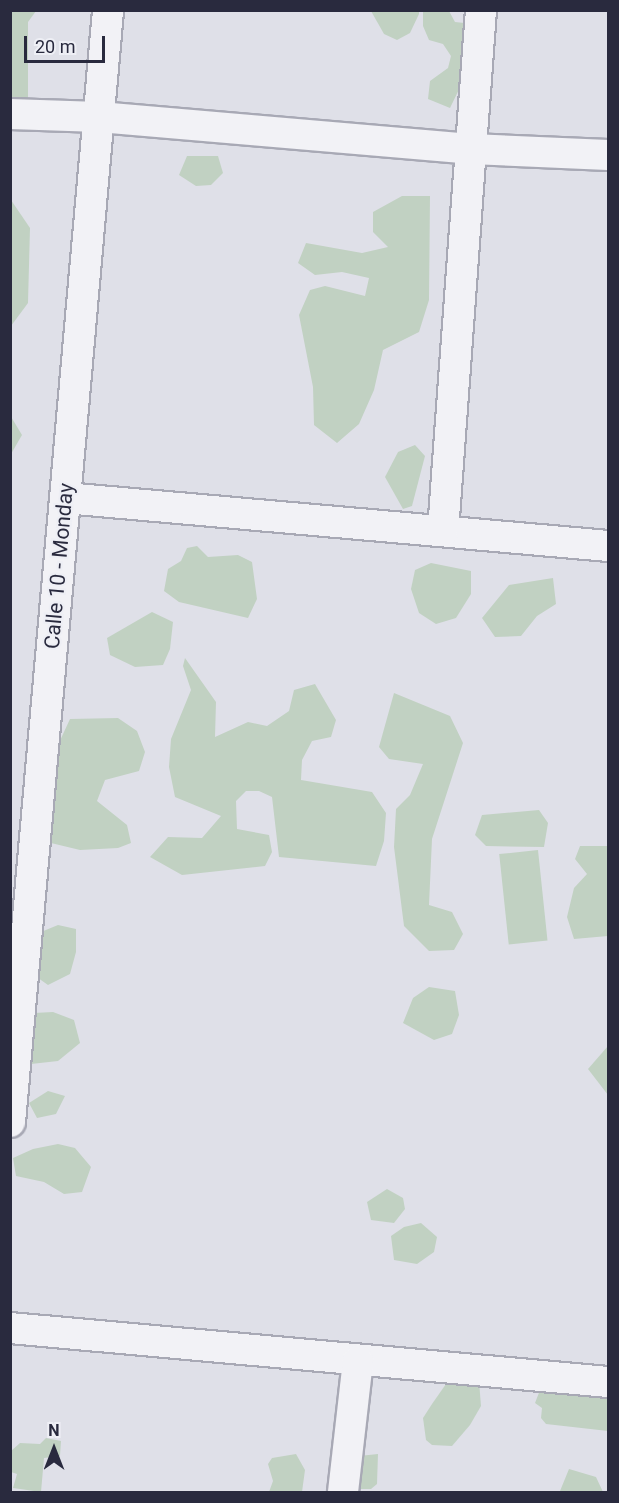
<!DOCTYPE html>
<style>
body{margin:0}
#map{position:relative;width:619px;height:1503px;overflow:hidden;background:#dfe0e8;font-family:Roboto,sans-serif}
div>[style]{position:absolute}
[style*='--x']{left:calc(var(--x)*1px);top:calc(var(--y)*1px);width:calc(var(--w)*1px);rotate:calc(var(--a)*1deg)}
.green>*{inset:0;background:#c1d1c2;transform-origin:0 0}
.roads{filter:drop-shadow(2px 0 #a8a9b5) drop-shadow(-2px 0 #a8a9b5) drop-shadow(0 2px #a8a9b5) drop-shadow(0 -2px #a8a9b5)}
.minor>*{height:30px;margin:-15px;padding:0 15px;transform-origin:15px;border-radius:15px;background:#f2f2f6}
span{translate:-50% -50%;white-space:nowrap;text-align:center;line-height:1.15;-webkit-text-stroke:4.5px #eeeff5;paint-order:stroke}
.street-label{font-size:21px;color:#292a3e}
.frame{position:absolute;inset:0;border:12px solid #292a3e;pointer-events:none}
.north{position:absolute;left:24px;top:1419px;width:60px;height:60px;-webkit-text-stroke:4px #eeeff5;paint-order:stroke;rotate:0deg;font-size:16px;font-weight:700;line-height:24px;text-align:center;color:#292a3e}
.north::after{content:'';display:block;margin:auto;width:21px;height:27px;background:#292a3e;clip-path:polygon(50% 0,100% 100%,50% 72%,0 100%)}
.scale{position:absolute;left:24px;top:36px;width:81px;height:27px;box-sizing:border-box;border:3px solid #292a3e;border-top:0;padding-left:8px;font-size:18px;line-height:21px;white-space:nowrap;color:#292a3e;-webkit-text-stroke:4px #eeeff5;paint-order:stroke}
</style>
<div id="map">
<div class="green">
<i style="clip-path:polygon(423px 10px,449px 11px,455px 22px,474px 24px,470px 54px,460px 65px,467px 73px,450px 108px,428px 99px,430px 81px,448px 68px,451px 56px,443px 44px,429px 40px,423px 26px)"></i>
<i style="clip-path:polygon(11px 11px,36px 11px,28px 22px,28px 99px,11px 104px)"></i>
<i style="clip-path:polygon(371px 11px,419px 11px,419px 14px,410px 33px,397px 40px,384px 34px)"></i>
<i style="clip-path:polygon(187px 156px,218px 156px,223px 173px,211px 185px,196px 186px,179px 175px)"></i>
<i style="clip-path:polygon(402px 196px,430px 196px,429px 300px,419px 332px,383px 350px,374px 390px,359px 424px,337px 443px,314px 425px,313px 387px,299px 315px,310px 290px,325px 286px,365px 296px,369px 278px,342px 272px,315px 275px,298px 263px,306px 243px,362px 253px,388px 247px,373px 232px,373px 212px)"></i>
<i style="clip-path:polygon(11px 200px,30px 228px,28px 303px,11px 326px)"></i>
<i style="clip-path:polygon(10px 415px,22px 435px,11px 454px,10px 454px)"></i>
<i style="clip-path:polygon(415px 445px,425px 456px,412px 506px,403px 509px,385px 477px,398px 452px)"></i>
<i style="clip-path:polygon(197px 546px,208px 557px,238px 555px,252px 562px,257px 599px,248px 618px,179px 602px,164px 591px,168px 569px,181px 561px,187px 548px)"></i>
<i style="clip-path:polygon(431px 563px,471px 571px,471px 594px,456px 618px,436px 624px,419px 613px,411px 589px,415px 570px)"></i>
<i style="clip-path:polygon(553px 578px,556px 604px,537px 616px,521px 636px,495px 637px,482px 618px,509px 585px)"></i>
<i style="clip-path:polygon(152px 612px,173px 622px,170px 649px,163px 665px,135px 667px,110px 655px,107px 638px)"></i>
<i style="clip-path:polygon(185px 658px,216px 702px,215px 737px,248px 722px,267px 726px,289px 711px,294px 690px,315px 684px,336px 720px,331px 737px,312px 741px,302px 760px,301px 780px,372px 792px,386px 813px,384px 841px,376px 866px,279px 857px,272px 797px,259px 791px,246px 791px,236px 801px,237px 829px,269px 835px,272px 852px,265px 866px,182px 875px,150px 857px,168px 837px,202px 838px,221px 816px,175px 797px,169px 767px,171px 739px,191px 690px,183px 666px)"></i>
<i style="clip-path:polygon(394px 693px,450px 716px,463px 743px,432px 839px,429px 905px,452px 912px,463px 934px,454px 950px,429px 951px,404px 926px,394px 847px,396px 809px,410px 795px,423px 764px,389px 759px,379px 747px)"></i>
<i style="clip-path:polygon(118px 718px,137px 731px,145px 752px,139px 771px,105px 780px,97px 801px,127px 825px,131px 843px,118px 848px,80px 850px,51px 843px,44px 806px,45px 773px,70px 719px)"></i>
<i style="clip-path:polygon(539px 810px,548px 823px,544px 847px,486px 846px,475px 835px,482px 815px)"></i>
<i style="clip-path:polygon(580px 846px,608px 846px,608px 936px,574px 939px,567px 917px,574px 888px,587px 874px,575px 859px)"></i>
<i style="left:538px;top:850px;width:91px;height:39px;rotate:84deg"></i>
<i style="clip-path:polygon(58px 925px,76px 929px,76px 952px,70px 974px,48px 985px,31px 973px,40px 953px,41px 932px)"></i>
<i style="clip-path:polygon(429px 987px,455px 991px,459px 1015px,452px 1034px,434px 1040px,403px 1023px,413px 998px)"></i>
<i style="clip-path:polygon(53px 1012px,74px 1020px,80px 1043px,58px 1061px,31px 1064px,22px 1044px,34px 1013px)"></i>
<i style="clip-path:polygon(608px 1046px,608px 1095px,588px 1069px)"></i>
<i style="clip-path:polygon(48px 1091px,65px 1096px,56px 1114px,37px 1118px,29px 1103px)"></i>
<i style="clip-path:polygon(58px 1144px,75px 1148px,91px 1167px,82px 1192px,64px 1194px,44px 1182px,16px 1176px,13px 1158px,33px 1149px)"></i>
<i style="clip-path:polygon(387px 1189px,403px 1198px,405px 1209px,394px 1223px,371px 1220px,367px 1202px)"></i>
<i style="clip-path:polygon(421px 1223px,437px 1237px,434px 1252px,417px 1264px,394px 1260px,391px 1236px,404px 1227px)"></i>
<i style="clip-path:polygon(475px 1378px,479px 1381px,481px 1406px,470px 1425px,452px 1446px,432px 1445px,426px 1440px,423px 1418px,432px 1404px,446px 1384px)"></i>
<i style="clip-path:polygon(542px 1385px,608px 1386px,608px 1431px,546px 1424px,541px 1418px,542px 1408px,535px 1403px)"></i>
<i style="clip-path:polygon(46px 1438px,61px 1441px,60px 1456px,44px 1458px,41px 1492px,13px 1488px,17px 1474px,11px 1472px,11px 1451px,20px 1443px,40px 1444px)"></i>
<i style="clip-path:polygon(296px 1454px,305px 1470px,302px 1492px,269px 1492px,273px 1481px,268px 1464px,272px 1458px)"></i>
<i style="clip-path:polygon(378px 1454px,377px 1484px,371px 1489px,360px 1489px,354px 1480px,359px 1456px)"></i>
<i style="clip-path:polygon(569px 1469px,596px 1477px,603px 1492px,536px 1492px,560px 1491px)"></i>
</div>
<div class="roads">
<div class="minor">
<i style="--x:10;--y:114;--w:89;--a:1.9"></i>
<i style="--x:99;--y:117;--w:373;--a:4.9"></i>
<i style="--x:471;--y:149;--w:137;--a:2.5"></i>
<i style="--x:65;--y:498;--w:545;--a:5.05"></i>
<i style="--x:443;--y:531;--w:522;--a:-85.83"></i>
<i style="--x:10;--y:1122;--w:1116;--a:-84.96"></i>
<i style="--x:10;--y:1328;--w:600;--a:5.16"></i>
<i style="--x:343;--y:1492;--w:132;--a:-83.5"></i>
</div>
</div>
<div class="street-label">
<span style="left:59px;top:566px;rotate:-85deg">Calle 10 - Monday</span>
</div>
<div class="frame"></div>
<div class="north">N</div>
<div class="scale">20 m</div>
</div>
